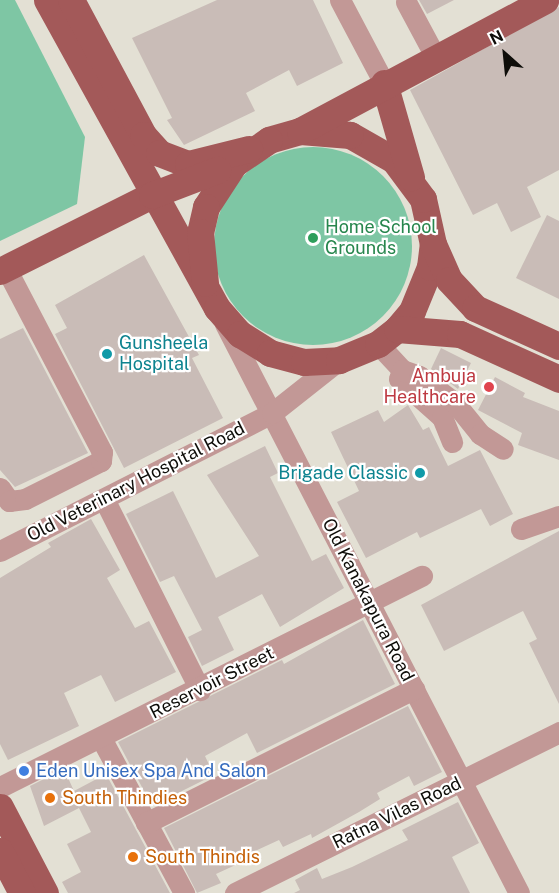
<!DOCTYPE html>
<style>
body{margin:0}
#map{position:relative;width:559px;height:893px;overflow:hidden;background:#e3e0d4;font-family:"Public Sans",sans-serif}
div>[style]{position:absolute}
[style*='--x']{left:calc(var(--x)*1px);top:calc(var(--y)*1px);width:calc(var(--w)*1px);rotate:calc(var(--a)*1deg)}
.green>*{inset:0;background:#7ec6a4}
.round{border-radius:50%}
.building>*{inset:0;background:#c9bcb7}
.minor>*{height:21px;margin:-10.5px;padding:0 10.5px;transform-origin:10.5px;border-radius:10.5px;background:#c29896}
.major>*{height:27px;margin:-13.5px;padding:0 13.5px;transform-origin:13.5px;border-radius:13.5px;background:#a35959}
.dots>*{width:16px;height:16px;translate:-50% -50%;box-sizing:border-box;border:3px solid #fff;border-radius:50%}
span{translate:-50% -50%;white-space:nowrap;text-align:center;line-height:1.15;-webkit-text-stroke:4.5px #fff;paint-order:stroke}
.leisure-label{font-size:18px;color:#27864d}
.left{translate:0 -50%;text-align:left}
.culture-label{font-size:18px;color:#0d838f}
.right{translate:-100% -50%;text-align:right}
.health-label{font-size:18px;color:#be3a42}
.street-label{font-size:18px;color:#0e0d09}
.shop-label{font-size:18px;color:#366cbe}
.food-label{font-size:18px;color:#c56008}
.north{position:absolute;left:475px;top:24px;width:60px;height:60px;-webkit-text-stroke:4px #fff;paint-order:stroke;rotate:333deg;font-size:16px;font-weight:700;line-height:24px;text-align:center;color:#0e0d09}
.north::after{content:'';display:block;margin:auto;width:21px;height:27px;background:#0e0d09;clip-path:polygon(50% 0,100% 100%,50% 72%,0 100%)}
</style>
<div id="map">
<div class="green">
<i style="clip-path:polygon(0 0,15px 0,85px 137px,77px 204px,0 241px)"></i>
<i class="round" style="left:214px;top:147px;width:198px;height:198px"></i>
</div>
<div class="building">
<i style="clip-path:polygon(217px 0,313px 0,343px 63px,297px 86px,289px 70px,246px 93px,255px 111px,184px 145px,167px 120px,172px 118px,132px 38px)"></i>
<i style="clip-path:polygon(419px 0,454px 0,427px 14px)"></i>
<i style="clip-path:polygon(559px 7px,559px 170px,527px 187px,541px 217px,511px 232px,497px 203px,473px 215px,410px 90px)"></i>
<i style="clip-path:polygon(547px 215px,559px 221px,559px 299px,516px 278px)"></i>
<i style="clip-path:polygon(144px 255px,199px 355px,192px 358px,223px 418px,124px 468px,55px 334px,67px 328px,55px 305px)"></i>
<i style="clip-path:polygon(23px 328px,88px 453px,15px 487px,0 470px,0 339px)"></i>
<i style="clip-path:polygon(441px 348px,471px 363px,458px 389px,431px 369px)"></i>
<i style="clip-path:polygon(495px 377px,525px 393px,523px 397px,559px 411px,559px 460px,518px 445px,522px 433px,478px 410px)"></i>
<i style="clip-path:polygon(408px 405px,423px 430px,429px 427px,448px 466px,480px 450px,513px 514px,490px 526px,481px 509px,420px 538px,417px 532px,366px 558px,337px 502px,359px 491px,331px 432px,378px 410px,384px 422px)"></i>
<i style="clip-path:polygon(265px 446px,278px 473px,270px 477px,312px 561px,326px 554px,344px 588px,280px 627px,262px 594px,218px 617px,234px 650px,202px 666px,188px 637px,202px 630px,174px 576px,160px 582px,126px 514px,173px 491px,216px 578px,259px 556px,207px 475px)"></i>
<i style="clip-path:polygon(91px 519px,120px 570px,107px 578px,135px 628px,149px 621px,176px 672px,115px 702px,101px 675px,64px 693px,79px 726px,8px 760px,0 744px,0 578px,51px 547px,48px 543px)"></i>
<i style="clip-path:polygon(559px 531px,559px 704px,529px 643px,537px 639px,523px 611px,444px 651px,421px 605px)"></i>
<i style="clip-path:polygon(363px 620px,395px 684px,257px 753px,247px 733px,205px 756px,214px 775px,152px 806px,118px 742px,282px 660px,284px 664px)"></i>
<i style="clip-path:polygon(408px 706px,442px 772px,414px 786px,409px 776px,377px 793px,380px 799px,359px 812px,312px 838px,311px 834px,283px 847px,279px 840px,242px 857px,244px 861px,216px 874px,221px 883px,197px 893px,164px 828px)"></i>
<i style="clip-path:polygon(64px 769px,74px 791px,106px 774px,170px 893px,68px 893px,62px 882px,81px 872px,67px 844px,91px 832px,79px 808px,44px 826px,30px 786px)"></i>
<i style="clip-path:polygon(458px 802px,479px 843px,452px 857px,470px 893px,294px 893px,300px 890px,295px 880px,317px 868px,322px 879px,352px 867px,408px 840px,402px 830px)"></i>
</div>
<div class="minor">
<i style="--x:340;--y:0;--w:94;--a:62.1"></i>
<i style="--x:406;--y:2;--w:61;--a:61.8"></i>
<i style="--x:225;--y:324;--w:640;--a:62.67"></i>
<i style="--x:378;--y:344;--w:35;--a:47"></i>
<i style="--x:402;--y:370;--w:9;--a:108"></i>
<i style="--x:399;--y:379;--w:57;--a:41.5"></i>
<i style="--x:442;--y:417;--w:27;--a:68"></i>
<i style="--x:402;--y:370;--w:18;--a:19"></i>
<i style="--x:419;--y:376;--w:45;--a:36.9"></i>
<i style="--x:455;--y:403;--w:40;--a:51"></i>
<i style="--x:480;--y:434;--w:27;--a:33"></i>
<i style="--x:0;--y:488;--w:16;--a:55"></i>
<i style="--x:9;--y:501;--w:16;--a:-7"></i>
<i style="--x:25;--y:499;--w:85;--a:-26.6"></i>
<i style="--x:101;--y:461;--w:9;--a:-84"></i>
<i style="--x:102;--y:452;--w:208;--a:-117.6"></i>
<i style="--x:104;--y:499;--w:214;--a:63.3"></i>
<i style="--x:521;--y:529;--w:40;--a:-18.9"></i>
<i style="--x:0;--y:551;--w:305;--a:-26.9"></i>
<i style="--x:272;--y:413;--w:85;--a:-38.3"></i>
<i style="--x:101;--y:738;--w:176;--a:61.8"></i>
<i style="--x:0;--y:787;--w:472;--a:-26.6"></i>
<i style="--x:146;--y:823;--w:300;--a:-26.6"></i>
<i style="--x:235;--y:893;--w:362;--a:-26.4"></i>
</div>
<div class="major">
<i style="--x:47;--y:0;--w:352;--a:61.1"></i>
<i style="--x:217;--y:308;--w:35;--a:49"></i>
<i style="--x:240;--y:334;--w:36;--a:32"></i>
<i style="--x:270;--y:353;--w:35;--a:15"></i>
<i style="--x:304;--y:362;--w:35;--a:-3"></i>
<i style="--x:339;--y:360;--w:42;--a:-22.3"></i>
<i style="--x:378;--y:344;--w:24;--a:-38"></i>
<i style="--x:397;--y:329;--w:23;--a:-50"></i>
<i style="--x:412;--y:311;--w:48;--a:-67.8"></i>
<i style="--x:430;--y:267;--w:23;--a:-83"></i>
<i style="--x:433;--y:244;--w:46;--a:-102.5"></i>
<i style="--x:423;--y:199;--w:49;--a:-126.6"></i>
<i style="--x:394;--y:160;--w:51;--a:-150.4"></i>
<i style="--x:350;--y:135;--w:50;--a:-175.4"></i>
<i style="--x:300;--y:131;--w:32;--a:164"></i>
<i style="--x:269;--y:140;--w:42;--a:145.6"></i>
<i style="--x:234;--y:164;--w:51;--a:123.1"></i>
<i style="--x:206;--y:207;--w:26;--a:103"></i>
<i style="--x:200;--y:232;--w:51;--a:84.4"></i>
<i style="--x:71;--y:0;--w:153;--a:61.9"></i>
<i style="--x:143;--y:135;--w:24;--a:48"></i>
<i style="--x:159;--y:153;--w:31;--a:21"></i>
<i style="--x:188;--y:164;--w:63;--a:-13.8"></i>
<i style="--x:384;--y:83;--w:98;--a:74"></i>
<i style="--x:300;--y:131;--w:278;--a:-28.1"></i>
<i style="--x:433;--y:244;--w:39;--a:66"></i>
<i style="--x:449;--y:280;--w:38;--a:47"></i>
<i style="--x:475;--y:308;--w:92;--a:24.3"></i>
<i style="--x:0;--y:271;--w:170;--a:-26.6"></i>
<i style="--x:152;--y:195;--w:70;--a:-21"></i>
<i style="--x:397;--y:329;--w:63;--a:4.5"></i>
<i style="--x:460;--y:334;--w:109;--a:24.4"></i>
<i style="--x:0;--y:807;--w:97;--a:62.4"></i>
<i style="--x:0;--y:851;--w:47;--a:62.4"></i>
</div>
<div class="dots">
<i style="left:313px;top:238px;background:#2e9e5b"></i>
<i style="left:107px;top:354px;background:#0f9aa8"></i>
<i style="left:489px;top:387px;background:#e0444e"></i>
<i style="left:420px;top:473px;background:#0f9aa8"></i>
<i style="left:24px;top:771px;background:#3f7fe0"></i>
<i style="left:50px;top:798px;background:#e8710a"></i>
<i style="left:133px;top:857px;background:#e8710a"></i>
</div>
<div class="leisure-label">
<span class="left" style="left:325px;top:238px">Home School<br>Grounds</span>
</div>
<div class="culture-label">
<span class="left" style="left:119px;top:354px">Gunsheela<br>Hospital</span>
<span class="right" style="left:408px;top:473px">Brigade Classic</span>
</div>
<div class="health-label">
<span class="right" style="left:476px;top:387px">Ambuja<br>Healthcare</span>
</div>
<div class="street-label">
<span style="left:136px;top:482px;rotate:-27deg">Old Veterinary Hospital Road</span>
<span style="left:368px;top:600px;rotate:63deg">Old Kanakapura Road</span>
<span style="left:212px;top:683px;rotate:-27deg">Reservoir Street</span>
<span style="left:397px;top:813px;rotate:-26deg">Ratna Vilas Road</span>
</div>
<div class="shop-label">
<span class="left" style="left:36px;top:771px">Eden Unisex Spa And Salon</span>
</div>
<div class="food-label">
<span class="left" style="left:62px;top:798px">South Thindies</span>
<span class="left" style="left:145px;top:857px">South Thindis</span>
</div>
<div class="north">N</div>
</div>
